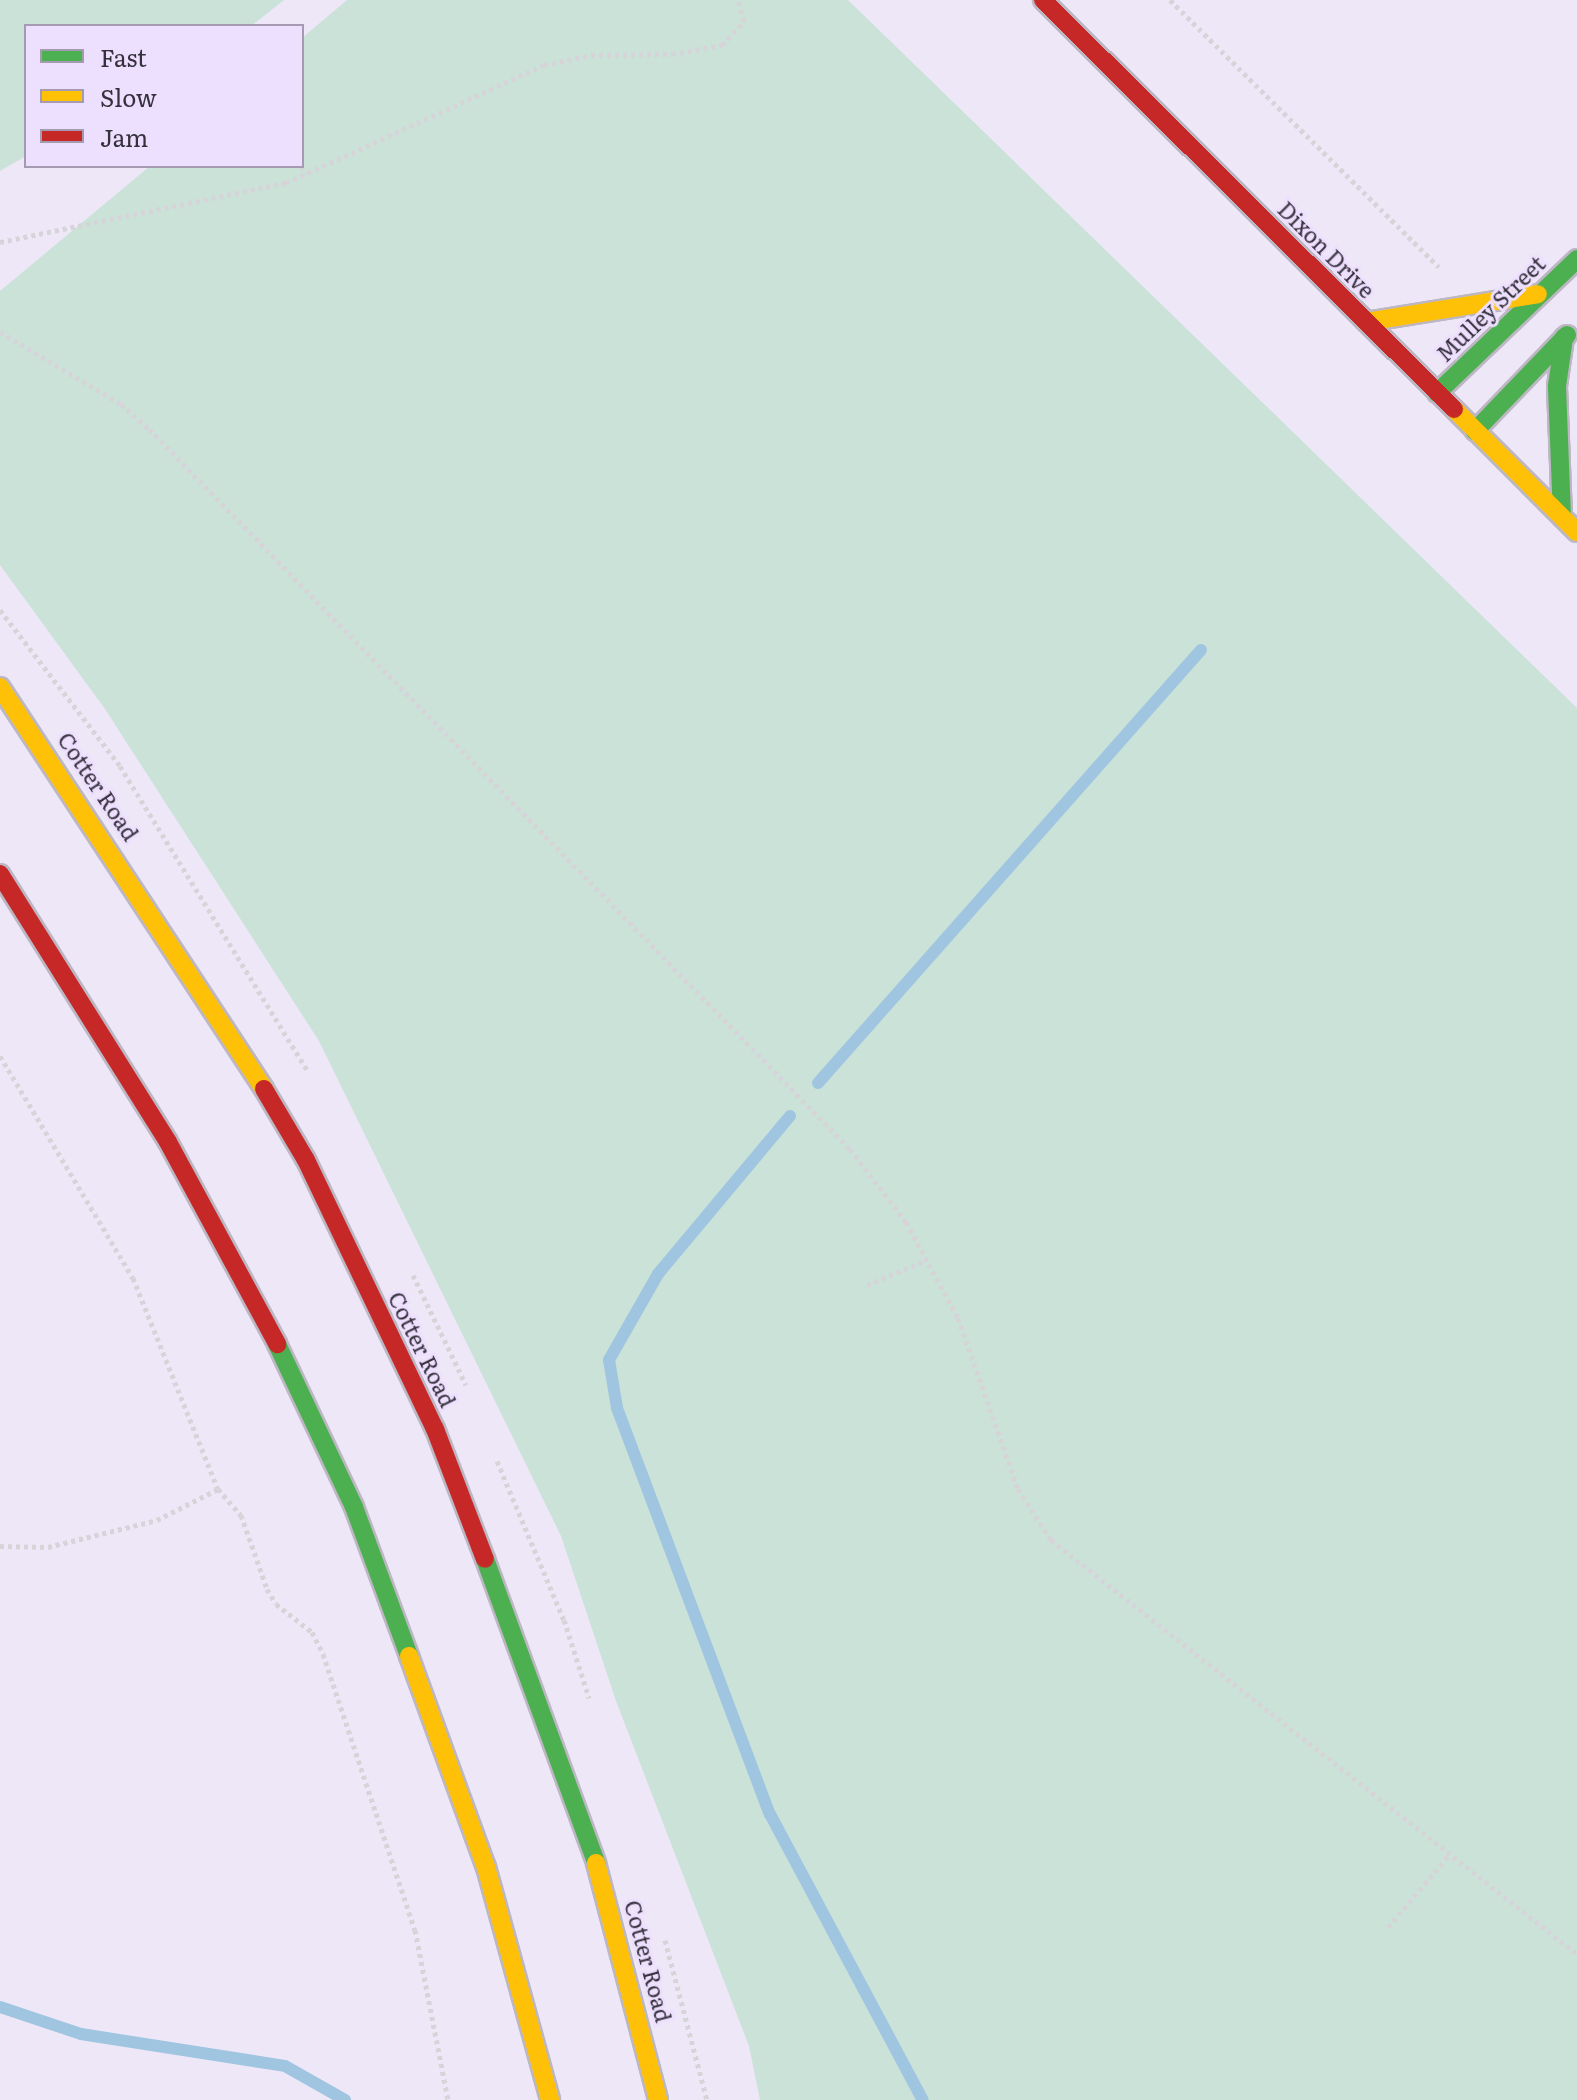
<!DOCTYPE html>
<style>
body{margin:0}
#map{position:relative;width:1577px;height:2100px;overflow:hidden;background:#eee7f7;font-family:Literata,serif}
div>[style]{position:absolute}
[style*='--x']{left:calc(var(--x)*1px);top:calc(var(--y)*1px);width:calc(var(--w)*1px);rotate:calc(var(--a)*1deg)}
.green>*{inset:0;background:#cae2d7}
.stream>*{height:12px;margin:-6px;padding:0 6px;transform-origin:6px;border-radius:6px;background:#9fc5e0}
.path>*{height:5px;margin-top:-2.5px;transform-origin:0;background:repeating-linear-gradient(90deg,#d6d4d9 0 4px,transparent 0 8px)}
.roads{filter:drop-shadow(2px 0 #bcb7c3) drop-shadow(-2px 0 #bcb7c3) drop-shadow(0 2px #bcb7c3) drop-shadow(0 -2px #bcb7c3)}
.fast>*{height:18px;margin:-9px;padding:0 9px;transform-origin:9px;border-radius:9px;background:#4caf50}
.slow>*{height:18px;margin:-9px;padding:0 9px;transform-origin:9px;border-radius:9px;background:#ffc107}
.jam>*{height:18px;margin:-9px;padding:0 9px;transform-origin:9px;border-radius:9px;background:#c62828}
span{translate:-50% -50%;white-space:nowrap;text-align:center;line-height:1.15;-webkit-text-stroke:6px #ede0fe;paint-order:stroke}
.street-label{font-size:22px;color:#36313d}
.legend{position:absolute;left:24px;top:24px;width:280px;height:144px;box-sizing:border-box;background:#ede0fe;border:2px solid #a49ab1;margin:0;padding:10px 14px;list-style:none;font-size:24px;color:#36313d}
.legend li{display:flex;align-items:center;gap:16px;height:40px}
.legend b{width:40px;border:2px solid #a49ab1}
</style>
<div id="map">
<div class="green">
<i style="clip-path:polygon(0 0,284px 0,251px 26px,26px 26px,26px 156px,0 171px)"></i>
<i style="clip-path:polygon(347px 0,848px 0,1577px 708px,1577px 2100px,760px 2100px,749px 2046px,616px 1701px,561px 1536px,319px 1041px,105px 709px,0 565px,0 291px,150px 166px,302px 166px,302px 38px)"></i>
</div>
<div class="stream">
<i style="--x:818;--y:1083;--w:578;--a:-48.51"></i>
<i style="--x:790;--y:1116;--w:206;--a:129.9"></i>
<i style="--x:658;--y:1274;--w:99;--a:119.7"></i>
<i style="--x:609;--y:1360;--w:49;--a:80.5"></i>
<i style="--x:617;--y:1408;--w:434;--a:69.4"></i>
<i style="--x:770;--y:1814;--w:324;--a:61.9"></i>
<i style="--x:0;--y:2007;--w:85;--a:18.4"></i>
<i style="--x:81;--y:2034;--w:206;--a:8.9"></i>
<i style="--x:285;--y:2066;--w:69;--a:29.5"></i>
</div>
<div class="path">
<i style="--x:1170;--y:0;--w:379;--a:44.8"></i>
<i style="--x:301;--y:166;--w:9;--a:58"></i>
<i style="--x:0;--y:242;--w:292;--a:-11.7"></i>
<i style="--x:286;--y:183;--w:284;--a:-24.6"></i>
<i style="--x:544;--y:65;--w:48;--a:-12"></i>
<i style="--x:591;--y:55;--w:81;--a:-0.7"></i>
<i style="--x:672;--y:54;--w:51;--a:-10.2"></i>
<i style="--x:722;--y:45;--w:33;--a:-47"></i>
<i style="--x:744;--y:21;--w:22;--a:-106"></i>
<i style="--x:0;--y:332;--w:141;--a:30.8"></i>
<i style="--x:121;--y:404;--w:38;--a:42"></i>
<i style="--x:149;--y:429;--w:1005;--a:45.77"></i>
<i style="--x:850;--y:1149;--w:92;--a:52.5"></i>
<i style="--x:906;--y:1222;--w:109;--a:61.6"></i>
<i style="--x:958;--y:1318;--w:181;--a:70.7"></i>
<i style="--x:1018;--y:1489;--w:61;--a:57.1"></i>
<i style="--x:1051;--y:1540;--w:669;--a:38.21"></i>
<i style="--x:0;--y:610;--w:197;--a:52.4"></i>
<i style="--x:120;--y:766;--w:358;--a:58.4"></i>
<i style="--x:0;--y:1056;--w:259;--a:59.1"></i>
<i style="--x:133;--y:1278;--w:227;--a:68.1"></i>
<i style="--x:218;--y:1489;--w:35;--a:49"></i>
<i style="--x:241;--y:1515;--w:78;--a:70.6"></i>
<i style="--x:267;--y:1589;--w:17;--a:59"></i>
<i style="--x:276;--y:1604;--w:46;--a:37.9"></i>
<i style="--x:312;--y:1632;--w:25;--a:63"></i>
<i style="--x:323;--y:1654;--w:291;--a:71.6"></i>
<i style="--x:415;--y:1930;--w:173;--a:79"></i>
<i style="--x:413;--y:1275;--w:122;--a:64.3"></i>
<i style="--x:867;--y:1285;--w:65;--a:-22.6"></i>
<i style="--x:497;--y:1461;--w:173;--a:67.2"></i>
<i style="--x:564;--y:1620;--w:82;--a:72.2"></i>
<i style="--x:0;--y:1546;--w:48;--a:1.2"></i>
<i style="--x:48;--y:1547;--w:112;--a:-13.9"></i>
<i style="--x:157;--y:1520;--w:68;--a:-26.9"></i>
<i style="--x:1388;--y:1927;--w:94;--a:-49.7"></i>
<i style="--x:665;--y:1940;--w:165;--a:75.3"></i>
</div>
<div class="roads">
<div class="fast">
<i style="--x:1437;--y:393;--w:194;--a:-43.7"></i>
<i style="--x:1475;--y:431;--w:133;--a:-46.2"></i>
<i style="--x:1562;--y:517;--w:131;--a:-92.2"></i>
<i style="--x:1557;--y:386;--w:49;--a:-81.7"></i>
<i style="--x:277;--y:1344;--w:180;--a:64.7"></i>
<i style="--x:354;--y:1507;--w:159;--a:69.7"></i>
<i style="--x:485;--y:1559;--w:324;--a:69.9"></i>
</div>
<div class="slow">
<i style="--x:1366;--y:322;--w:174;--a:-9.2"></i>
<i style="--x:1454;--y:409;--w:174;--a:45"></i>
<i style="--x:0;--y:687;--w:481;--a:56.7"></i>
<i style="--x:409;--y:1656;--w:225;--a:70"></i>
<i style="--x:486;--y:1867;--w:242;--a:74.6"></i>
<i style="--x:596;--y:1863;--w:245;--a:75.3"></i>
</div>
<div class="jam">
<i style="--x:1043;--y:0;--w:580;--a:44.86"></i>
<i style="--x:0;--y:874;--w:316;--a:57.9"></i>
<i style="--x:168;--y:1142;--w:230;--a:61.6"></i>
<i style="--x:264;--y:1089;--w:82;--a:59.4"></i>
<i style="--x:306;--y:1160;--w:298;--a:64.4"></i>
<i style="--x:435;--y:1429;--w:139;--a:69"></i>
</div>
</div>
<div class="street-label">
<span style="left:1327px;top:249px;rotate:45deg">Dixon Drive</span>
<span style="left:1490px;top:308px;rotate:-44deg">Mulley Street</span>
<span style="left:99px;top:786px;rotate:56deg">Cotter Road</span>
<span style="left:423px;top:1349px;rotate:64deg">Cotter Road</span>
<span style="left:649px;top:1961px;rotate:75deg">Cotter Road</span>
</div>
<ul class="legend">
<li><b style="height:10px;background:#4caf50"></b>Fast</li>
<li><b style="height:10px;background:#ffc107"></b>Slow</li>
<li><b style="height:10px;background:#c62828"></b>Jam</li>
</ul>
</div>
